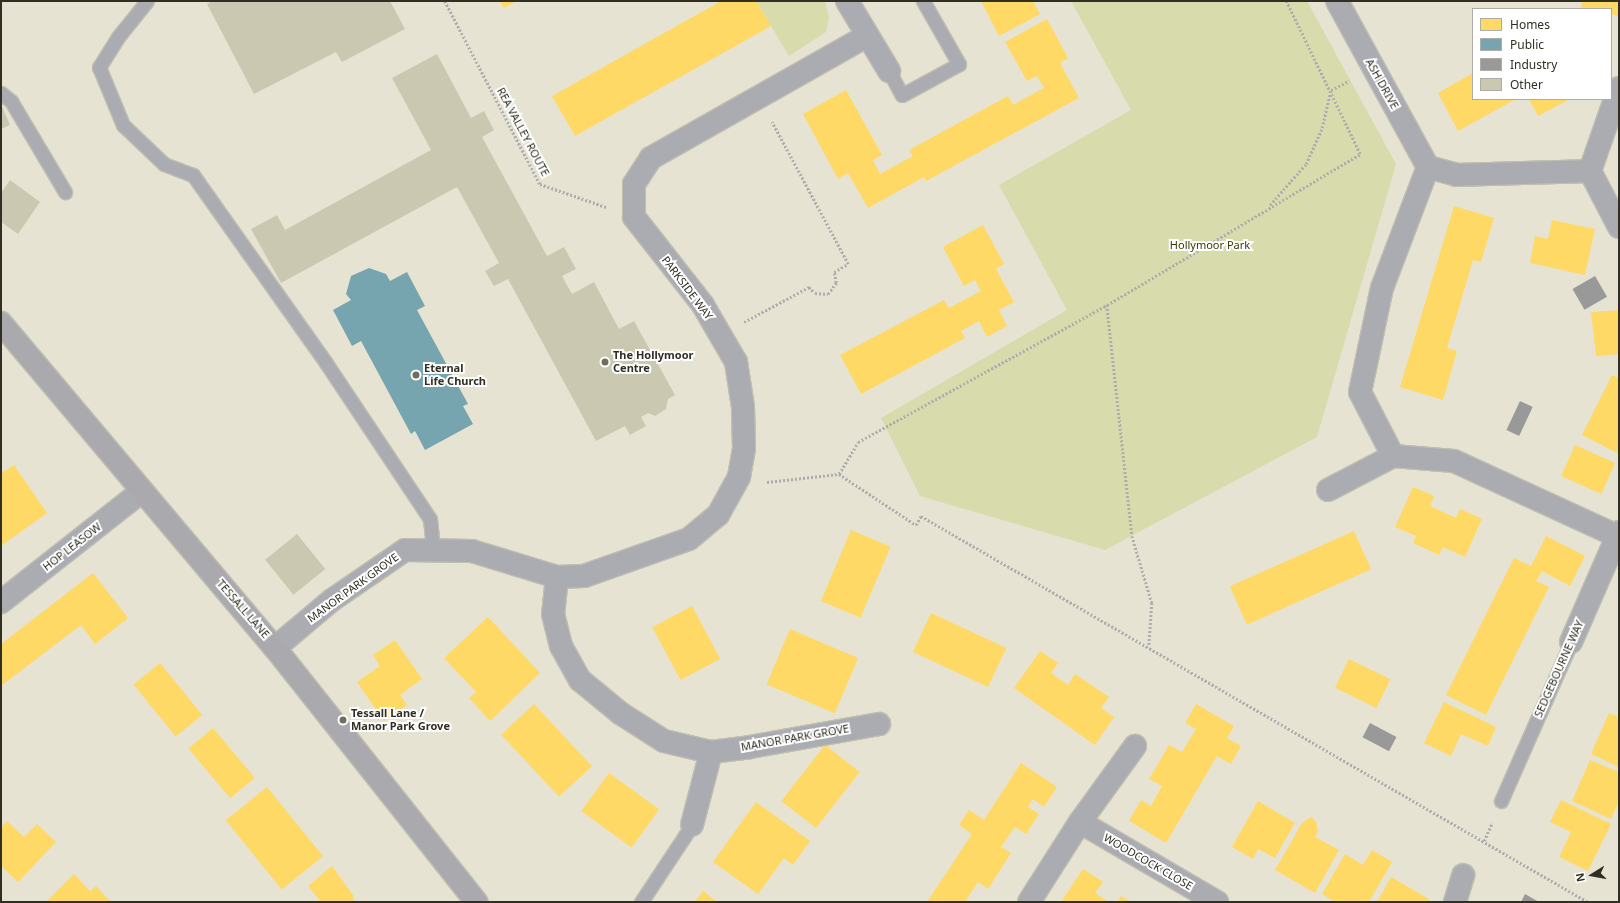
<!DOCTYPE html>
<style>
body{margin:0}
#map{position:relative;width:1620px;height:903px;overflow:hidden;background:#e6e3d2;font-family:"Noto Sans",sans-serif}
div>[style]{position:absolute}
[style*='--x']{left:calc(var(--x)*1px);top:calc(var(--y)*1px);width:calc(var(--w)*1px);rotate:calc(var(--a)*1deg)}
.green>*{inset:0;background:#d8dcad}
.homes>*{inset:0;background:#ffd966;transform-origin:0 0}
.public>*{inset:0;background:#76a5af}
.industry>*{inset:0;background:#999;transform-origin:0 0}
.building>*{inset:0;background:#cbc8b2;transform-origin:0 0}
.path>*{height:2.5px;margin-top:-1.25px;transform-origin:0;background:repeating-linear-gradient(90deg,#adadad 0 2px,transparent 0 4px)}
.roads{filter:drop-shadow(1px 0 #c0beb1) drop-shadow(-1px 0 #c0beb1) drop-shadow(0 1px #c0beb1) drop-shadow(0 -1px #c0beb1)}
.lane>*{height:13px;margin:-6.5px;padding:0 6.5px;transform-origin:6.5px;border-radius:6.5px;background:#aaacb2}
.street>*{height:22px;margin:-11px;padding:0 11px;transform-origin:11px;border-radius:11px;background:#aaacb2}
.secondary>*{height:22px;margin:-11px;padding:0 11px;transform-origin:11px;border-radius:11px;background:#aaaaae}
.dots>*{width:11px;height:11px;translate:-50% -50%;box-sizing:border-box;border:2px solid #fff;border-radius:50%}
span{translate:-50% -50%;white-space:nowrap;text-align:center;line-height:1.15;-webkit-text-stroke:4px #fff;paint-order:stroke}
.street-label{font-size:11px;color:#312f23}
.park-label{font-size:11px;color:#373c01}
.poi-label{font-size:11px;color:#312f23;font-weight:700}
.left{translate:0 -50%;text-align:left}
.frame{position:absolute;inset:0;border:2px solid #312f23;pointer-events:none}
.legend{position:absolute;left:1472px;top:8px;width:140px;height:92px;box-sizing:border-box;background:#fff;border:1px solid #adaca7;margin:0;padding:5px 7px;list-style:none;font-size:12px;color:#312f23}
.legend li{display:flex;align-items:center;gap:8px;height:20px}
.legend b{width:20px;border:1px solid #adaca7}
.north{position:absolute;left:1572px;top:855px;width:40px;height:40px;-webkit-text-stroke:3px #fff;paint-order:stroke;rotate:259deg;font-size:11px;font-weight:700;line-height:16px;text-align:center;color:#312f23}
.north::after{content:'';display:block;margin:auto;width:14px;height:18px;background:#312f23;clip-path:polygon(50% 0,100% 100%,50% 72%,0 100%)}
</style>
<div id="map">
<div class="green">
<i style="clip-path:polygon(756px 1px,825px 1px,829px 18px,826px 32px,789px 56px)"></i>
<i style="clip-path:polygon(1071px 1px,1307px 1px,1396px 164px,1317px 437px,1105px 550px,920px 496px,881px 418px,1067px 310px,999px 185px,1131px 110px)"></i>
</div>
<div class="homes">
<i style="clip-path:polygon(499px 1px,517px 1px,504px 8px)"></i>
<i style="clip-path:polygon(721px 1px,756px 1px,771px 26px,575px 136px,552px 96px)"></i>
<i style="clip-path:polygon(981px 1px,1033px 1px,1040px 14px,999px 36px)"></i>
<i style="clip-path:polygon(1582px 1px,1619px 1px,1619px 16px,1611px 14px,1611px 9px,1581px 9px)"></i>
<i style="clip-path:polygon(1047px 19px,1068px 58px,1060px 63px,1079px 98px,926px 181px,924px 177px,868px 208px,848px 173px,838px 179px,803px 114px,846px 90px,882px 155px,873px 160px,880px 174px,913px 156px,909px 150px,1008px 96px,1013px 105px,1044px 88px,1037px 76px,1027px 81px,1005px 42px)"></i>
<i style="clip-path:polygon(1473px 73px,1473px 99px,1516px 99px,1458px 131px,1438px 93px)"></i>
<i style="clip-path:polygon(1529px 99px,1570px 99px,1538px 116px)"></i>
<i style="clip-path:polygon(1454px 206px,1494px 218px,1481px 262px,1473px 260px,1447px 348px,1457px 351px,1443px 400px,1400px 387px)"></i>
<i style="clip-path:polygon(1552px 220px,1595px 229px,1585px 275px,1530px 263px,1535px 236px,1548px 239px)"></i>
<i style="clip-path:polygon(983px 225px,1004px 264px,996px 269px,1014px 302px,999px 310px,1007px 326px,987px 337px,979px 321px,961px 331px,965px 338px,861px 394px,840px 355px,944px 300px,949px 308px,981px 291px,975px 280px,964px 286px,943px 247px)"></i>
<i style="clip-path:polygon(1619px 310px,1619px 354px,1596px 356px,1591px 312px)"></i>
<i style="clip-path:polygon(1612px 375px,1619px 378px,1619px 454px,1582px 435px)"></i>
<i style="left:1575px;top:445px;width:44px;height:34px;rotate:24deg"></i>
<i style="clip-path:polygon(14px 465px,47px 513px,1px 546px,1px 473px)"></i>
<i style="clip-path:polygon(1413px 487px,1434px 496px,1430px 506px,1456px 518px,1460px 509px,1482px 519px,1465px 557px,1443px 547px,1439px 555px,1413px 543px,1416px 536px,1395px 527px)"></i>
<i style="left:851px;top:530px;width:43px;height:77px;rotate:23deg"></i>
<i style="left:1354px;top:531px;width:42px;height:136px;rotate:66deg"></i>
<i style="clip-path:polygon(1546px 536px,1585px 556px,1570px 586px,1542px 571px,1536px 581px,1549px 587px,1486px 715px,1446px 695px,1514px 558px,1531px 566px)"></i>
<i style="clip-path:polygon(93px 573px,128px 618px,95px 644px,81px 625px,1px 686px,1px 644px)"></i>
<i style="left:692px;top:606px;width:60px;height:45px;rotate:62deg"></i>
<i style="left:931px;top:613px;width:83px;height:43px;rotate:25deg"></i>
<i style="clip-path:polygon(488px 617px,540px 673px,490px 721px,469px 698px,476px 692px,444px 658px)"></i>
<i style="left:790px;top:629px;width:74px;height:60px;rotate:23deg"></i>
<i style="clip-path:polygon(395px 640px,422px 679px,400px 695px,407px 705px,384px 721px,357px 682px,380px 666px,373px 655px)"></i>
<i style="clip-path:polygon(1040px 651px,1058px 663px,1051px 673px,1068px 685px,1075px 674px,1109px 697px,1101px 708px,1114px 717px,1095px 745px,1014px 688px)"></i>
<i style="left:1349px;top:659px;width:46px;height:32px;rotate:26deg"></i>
<i style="left:160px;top:663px;width:67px;height:34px;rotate:51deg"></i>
<i style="clip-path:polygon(1444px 702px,1496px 727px,1488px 746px,1461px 734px,1451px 756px,1424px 743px)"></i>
<i style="left:534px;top:704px;width:85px;height:45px;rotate:47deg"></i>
<i style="clip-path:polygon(1196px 704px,1234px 726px,1227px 738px,1241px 746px,1231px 764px,1217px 756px,1166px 843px,1129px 821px,1141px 800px,1151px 806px,1162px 786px,1149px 779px,1169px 745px,1182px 752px,1196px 729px,1185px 723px)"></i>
<i style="clip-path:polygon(1609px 713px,1619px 717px,1619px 767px,1591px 754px)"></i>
<i style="left:213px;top:728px;width:65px;height:32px;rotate:50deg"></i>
<i style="left:825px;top:745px;width:44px;height:71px;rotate:38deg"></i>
<i style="clip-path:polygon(1590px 760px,1619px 772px,1619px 801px,1611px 819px,1572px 801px)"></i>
<i style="clip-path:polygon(1021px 763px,1057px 787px,1044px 807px,1033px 799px,1028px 807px,1039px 814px,1026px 834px,1015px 827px,1001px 847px,1011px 853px,988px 889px,978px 882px,966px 900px,969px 902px,927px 902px,972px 834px,959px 825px,969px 810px,984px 820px)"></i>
<i style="left:609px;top:773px;width:62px;height:47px;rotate:36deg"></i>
<i style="left:267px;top:787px;width:89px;height:53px;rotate:51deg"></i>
<i style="clip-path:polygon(1561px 800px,1611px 824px,1588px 871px,1559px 857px,1571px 832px,1550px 822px)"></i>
<i style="clip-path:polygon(1258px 801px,1295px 823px,1275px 858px,1258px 849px,1253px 859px,1232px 847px)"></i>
<i style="clip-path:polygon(756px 802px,810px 841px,793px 865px,784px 858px,758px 894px,713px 862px)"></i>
<i style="clip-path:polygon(1311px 817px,1316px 821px,1318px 831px,1315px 837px,1339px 850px,1315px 893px,1275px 870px,1302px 823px)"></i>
<i style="clip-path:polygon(7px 821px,24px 837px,37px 824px,56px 842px,18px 882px,1px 866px,1px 827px)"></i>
<i style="clip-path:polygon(1372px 850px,1392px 862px,1369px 902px,1335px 902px,1322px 894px,1345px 854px,1363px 865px)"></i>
<i style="clip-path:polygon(332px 866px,353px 895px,354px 902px,321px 902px,308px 886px)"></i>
<i style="clip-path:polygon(1083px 869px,1103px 882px,1095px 893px,1109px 902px,1061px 902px)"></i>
<i style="clip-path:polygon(74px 874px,90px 891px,96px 886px,111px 902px,46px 902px)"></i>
<i style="clip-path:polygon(1391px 877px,1429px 899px,1427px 902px,1377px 902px)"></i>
<i style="clip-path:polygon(703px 891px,717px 902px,695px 902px)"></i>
<i style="clip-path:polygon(1121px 896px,1131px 902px,1117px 902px)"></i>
</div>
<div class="public">
<i style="clip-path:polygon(369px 268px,386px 274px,390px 281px,407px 272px,425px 306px,417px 310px,468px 404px,463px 406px,473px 424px,425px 450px,415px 431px,411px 434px,361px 341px,352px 346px,333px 310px,351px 300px,346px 294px,351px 276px)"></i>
</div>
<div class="industry">
<i style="left:1595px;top:276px;width:24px;height:26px;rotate:60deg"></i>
<i style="left:1520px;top:401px;width:14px;height:32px;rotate:25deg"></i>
<i style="left:1370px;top:723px;width:30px;height:16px;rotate:28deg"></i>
<i style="clip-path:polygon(1525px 894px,1539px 902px,1521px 902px)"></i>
</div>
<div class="building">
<i style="clip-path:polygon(213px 1px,390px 1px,405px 29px,342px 62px,336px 52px,254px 94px,207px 4px)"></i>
<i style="clip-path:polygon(437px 54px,471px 118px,484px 111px,494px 130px,482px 137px,547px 256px,564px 247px,576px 269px,562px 276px,572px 294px,594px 282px,619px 329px,634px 321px,675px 395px,668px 399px,666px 409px,655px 416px,648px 413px,641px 417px,646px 426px,630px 435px,625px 426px,596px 441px,508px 279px,494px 286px,485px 271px,499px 263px,457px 187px,281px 283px,251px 229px,277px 215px,285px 230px,431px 150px,392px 78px)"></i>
<i style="clip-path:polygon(1px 104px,10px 125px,1px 129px)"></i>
<i style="clip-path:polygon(10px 180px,40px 202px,18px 234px,1px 222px,1px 193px)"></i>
<i style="left:297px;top:534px;width:45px;height:41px;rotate:51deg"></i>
</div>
<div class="path">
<i style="--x:445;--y:1;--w:206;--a:62.6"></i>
<i style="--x:540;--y:184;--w:70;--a:19.2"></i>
<i style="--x:1270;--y:205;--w:55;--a:-48.7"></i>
<i style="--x:1306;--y:164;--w:39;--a:-66"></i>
<i style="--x:1322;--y:128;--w:39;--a:-77"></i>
<i style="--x:1331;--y:90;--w:20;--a:-27"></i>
<i style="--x:1107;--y:305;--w:232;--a:83.8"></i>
<i style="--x:1132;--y:536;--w:70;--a:73.4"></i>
<i style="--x:1152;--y:603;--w:44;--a:93.9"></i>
<i style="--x:744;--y:322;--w:74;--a:-28.3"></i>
<i style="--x:809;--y:287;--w:8;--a:45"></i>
<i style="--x:815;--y:293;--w:13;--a:4"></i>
<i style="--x:828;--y:294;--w:14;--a:-54"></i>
<i style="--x:836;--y:283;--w:11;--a:-100"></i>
<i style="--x:834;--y:272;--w:16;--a:-30"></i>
<i style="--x:848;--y:264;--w:161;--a:-118.2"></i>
<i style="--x:839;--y:474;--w:37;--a:-59"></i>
<i style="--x:858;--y:442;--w:284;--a:-28.8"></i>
<i style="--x:1107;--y:305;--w:295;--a:-30.8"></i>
<i style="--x:1360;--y:154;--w:170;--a:-115.8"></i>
<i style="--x:767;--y:482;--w:72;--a:-6.3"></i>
<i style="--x:839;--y:474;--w:92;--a:33.5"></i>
<i style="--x:916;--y:525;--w:10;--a:-61"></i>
<i style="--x:921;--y:516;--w:771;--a:30.06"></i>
<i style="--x:1484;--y:841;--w:20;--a:-66"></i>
</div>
<div class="roads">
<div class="lane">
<i style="--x:147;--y:1;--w:46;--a:128.9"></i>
<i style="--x:118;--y:37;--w:36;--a:122"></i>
<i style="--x:99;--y:67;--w:63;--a:67.5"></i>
<i style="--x:123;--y:125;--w:57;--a:43.6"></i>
<i style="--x:164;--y:164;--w:31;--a:21"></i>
<i style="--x:193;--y:175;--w:230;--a:54.7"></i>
<i style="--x:326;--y:363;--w:187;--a:56.3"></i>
<i style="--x:430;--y:519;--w:31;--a:84"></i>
<i style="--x:889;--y:71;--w:27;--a:62"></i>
<i style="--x:902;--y:95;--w:65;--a:-28.5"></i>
<i style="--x:959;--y:64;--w:73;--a:-119.7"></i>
<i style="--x:1;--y:93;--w:13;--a:39"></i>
<i style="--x:11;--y:101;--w:106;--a:59.3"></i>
<i style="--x:1501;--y:801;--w:174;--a:-66.2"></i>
<i style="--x:641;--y:902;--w:92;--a:-56.5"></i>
</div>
<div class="street">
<i style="--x:847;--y:1;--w:82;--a:59"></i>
<i style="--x:1337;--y:1;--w:189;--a:61.3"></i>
<i style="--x:1428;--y:167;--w:30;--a:15"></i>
<i style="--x:1457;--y:175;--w:133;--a:-1.7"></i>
<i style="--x:1619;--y:88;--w:88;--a:109.3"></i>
<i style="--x:1590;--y:171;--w:63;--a:62.6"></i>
<i style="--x:1393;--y:456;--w:72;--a:-117.3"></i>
<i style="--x:1360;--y:392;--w:106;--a:-78.1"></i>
<i style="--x:1382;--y:288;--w:129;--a:-69.2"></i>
<i style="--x:1328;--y:490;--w:73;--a:-27.6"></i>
<i style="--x:1393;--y:456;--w:61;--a:4.7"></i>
<i style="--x:1454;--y:461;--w:182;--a:24.7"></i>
<i style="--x:557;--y:577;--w:27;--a:-2"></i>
<i style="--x:584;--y:576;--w:111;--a:-19.4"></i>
<i style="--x:689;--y:539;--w:38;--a:-40"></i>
<i style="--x:718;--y:515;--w:43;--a:-61.1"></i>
<i style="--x:739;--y:477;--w:29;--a:-80"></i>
<i style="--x:744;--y:448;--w:41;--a:-91.4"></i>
<i style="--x:743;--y:407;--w:46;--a:-98.8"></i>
<i style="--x:736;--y:362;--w:66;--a:-120.1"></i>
<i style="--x:703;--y:305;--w:112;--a:-128.1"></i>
<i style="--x:634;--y:217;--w:33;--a:-90"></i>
<i style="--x:634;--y:184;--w:31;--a:-57"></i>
<i style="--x:651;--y:158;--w:248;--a:-29.5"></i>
<i style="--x:1;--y:602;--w:179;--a:-38.2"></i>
<i style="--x:1571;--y:642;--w:120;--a:-66.4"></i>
<i style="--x:275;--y:648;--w:75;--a:-40.1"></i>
<i style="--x:332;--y:600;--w:88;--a:-34.4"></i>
<i style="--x:405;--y:550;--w:67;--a:0.9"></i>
<i style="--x:472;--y:551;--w:89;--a:17"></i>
<i style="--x:557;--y:577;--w:37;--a:96"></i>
<i style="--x:553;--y:614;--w:33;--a:76"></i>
<i style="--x:561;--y:646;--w:39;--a:61"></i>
<i style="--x:580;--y:680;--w:52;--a:39.5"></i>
<i style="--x:620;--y:713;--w:52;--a:32.5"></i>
<i style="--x:664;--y:741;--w:48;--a:13.2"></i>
<i style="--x:711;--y:752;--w:75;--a:104.6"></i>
<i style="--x:711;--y:752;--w:39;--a:-7"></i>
<i style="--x:750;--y:747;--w:131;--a:-10.1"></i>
<i style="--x:1080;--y:822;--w:159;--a:30.3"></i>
<i style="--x:1029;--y:902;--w:95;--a:-57.5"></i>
<i style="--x:1080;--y:822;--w:94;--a:-54.1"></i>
<i style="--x:1455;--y:902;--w:28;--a:-73"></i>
</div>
<div class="secondary">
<i style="--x:1;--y:323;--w:425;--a:49.9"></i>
<i style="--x:275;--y:648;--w:324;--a:51.6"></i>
</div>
</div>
<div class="dots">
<i style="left:605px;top:362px;background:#706e60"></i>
<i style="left:416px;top:375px;background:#706e60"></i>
<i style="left:343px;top:720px;background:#706e60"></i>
</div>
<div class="street-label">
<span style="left:1382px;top:84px;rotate:61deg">ASH DRIVE</span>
<span style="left:523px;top:132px;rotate:62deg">REA VALLEY ROUTE</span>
<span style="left:687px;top:288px;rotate:53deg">PARKSIDE WAY</span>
<span style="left:72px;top:547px;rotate:-38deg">HOP LEASOW</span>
<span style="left:353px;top:588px;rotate:-36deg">MANOR PARK GROVE</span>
<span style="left:243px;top:609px;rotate:49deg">TESSALL LANE</span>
<span style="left:1559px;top:669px;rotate:-66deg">SEDGEBOURNE WAY</span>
<span style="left:795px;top:738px;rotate:-10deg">MANOR PARK GROVE</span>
<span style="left:1148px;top:862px;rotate:30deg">WOODCOCK CLOSE</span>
</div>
<div class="park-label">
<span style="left:1210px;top:245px">Hollymoor Park</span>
</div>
<div class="poi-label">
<span class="left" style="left:613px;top:362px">The Hollymoor<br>Centre</span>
<span class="left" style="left:424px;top:375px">Eternal<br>Life Church</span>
<span class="left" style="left:351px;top:720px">Tessall Lane /<br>Manor Park Grove</span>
</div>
<div class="frame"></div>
<ul class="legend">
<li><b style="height:11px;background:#ffd966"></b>Homes</li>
<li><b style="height:11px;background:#76a5af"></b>Public</li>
<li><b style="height:11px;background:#999"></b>Industry</li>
<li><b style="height:11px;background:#cbc8b2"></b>Other</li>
</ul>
<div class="north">N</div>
</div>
